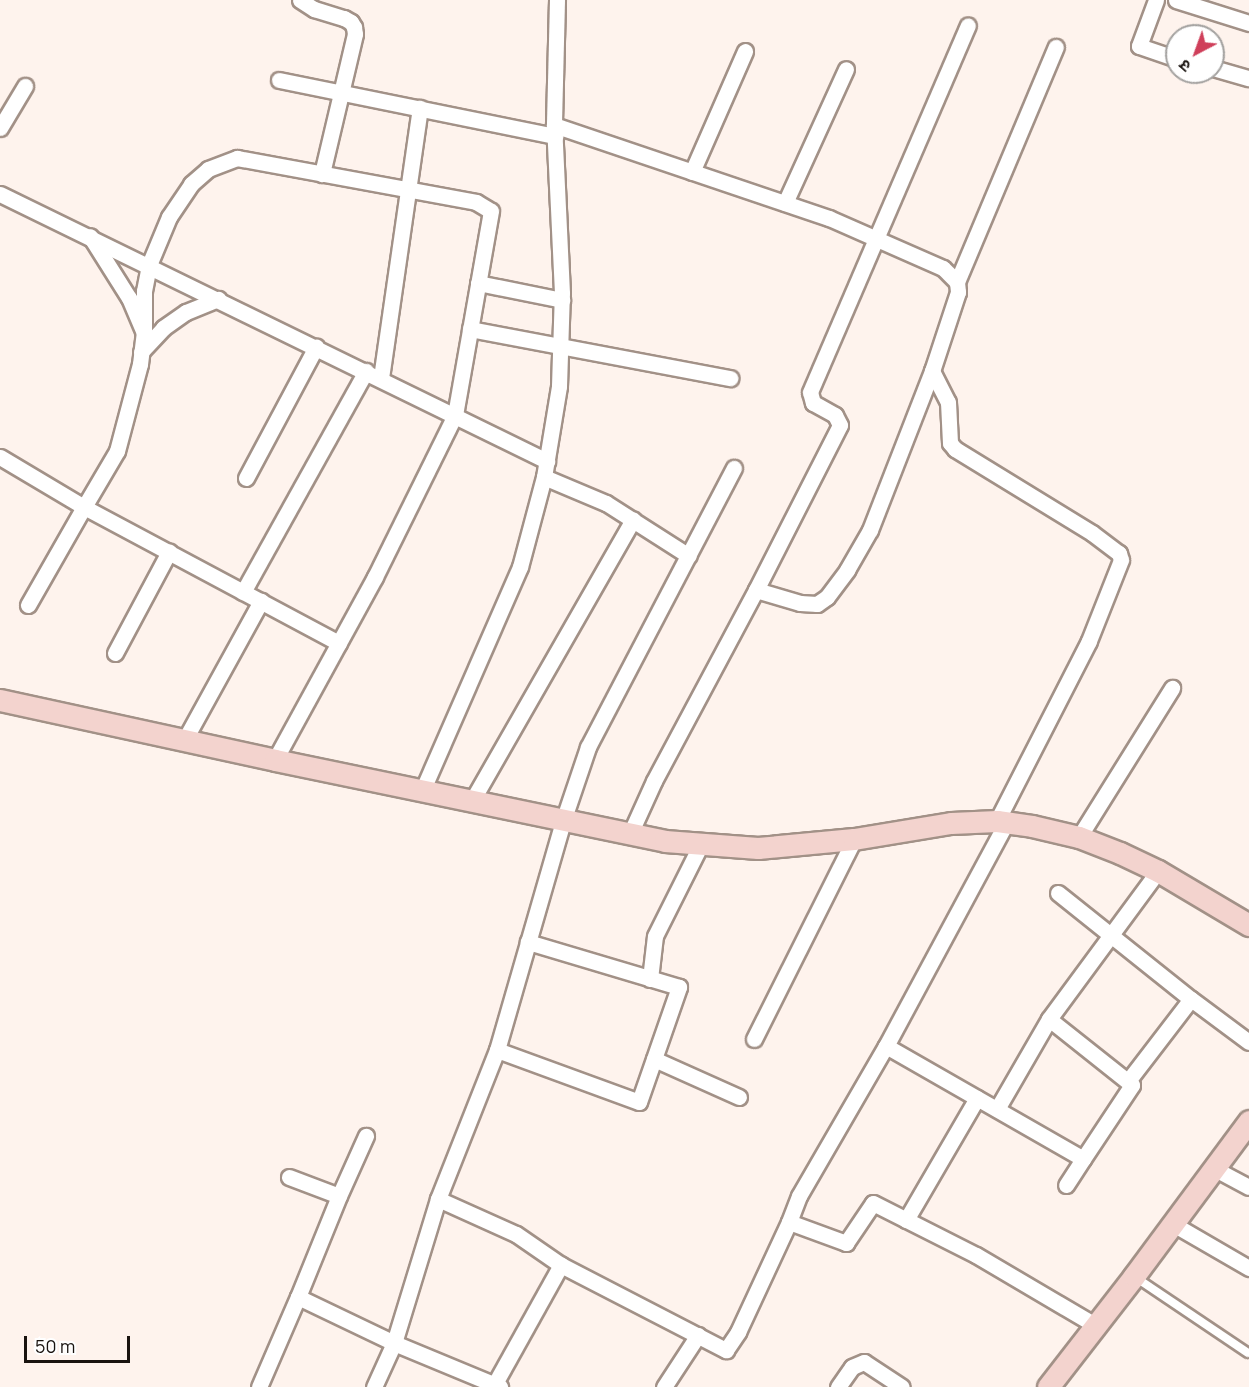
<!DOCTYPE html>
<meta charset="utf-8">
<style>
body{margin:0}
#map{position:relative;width:1249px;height:1387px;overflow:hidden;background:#fef3ed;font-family:Manrope,"Noto Sans Devanagari",sans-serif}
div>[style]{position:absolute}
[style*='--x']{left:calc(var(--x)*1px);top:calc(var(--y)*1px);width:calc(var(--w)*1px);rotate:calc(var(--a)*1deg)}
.roads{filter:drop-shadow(2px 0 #a29187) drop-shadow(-2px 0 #a29187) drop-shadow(0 2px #a29187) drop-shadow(0 -2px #a29187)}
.lane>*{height:8px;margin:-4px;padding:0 4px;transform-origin:4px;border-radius:4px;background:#fff}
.street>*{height:15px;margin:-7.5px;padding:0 7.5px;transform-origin:7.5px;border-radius:7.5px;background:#fff}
.secondary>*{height:21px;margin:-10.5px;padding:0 10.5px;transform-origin:10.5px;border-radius:10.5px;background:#f3d3ce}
span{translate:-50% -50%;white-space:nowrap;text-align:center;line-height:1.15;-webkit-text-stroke:4.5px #fff;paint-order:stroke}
.north{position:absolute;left:1165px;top:24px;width:60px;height:60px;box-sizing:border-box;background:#fff;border:2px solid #a3a19f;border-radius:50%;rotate:221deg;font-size:16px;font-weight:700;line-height:24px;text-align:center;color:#19130f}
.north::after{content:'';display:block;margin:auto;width:21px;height:27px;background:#cf3f5a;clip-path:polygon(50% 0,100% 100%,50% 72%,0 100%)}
.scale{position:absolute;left:24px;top:1336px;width:106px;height:27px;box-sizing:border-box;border:3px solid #19130f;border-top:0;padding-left:8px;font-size:18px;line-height:21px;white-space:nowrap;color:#19130f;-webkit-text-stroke:4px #fff;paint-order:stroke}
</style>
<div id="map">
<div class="roads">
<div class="lane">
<i style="--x:1135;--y:1277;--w:136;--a:33.9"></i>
</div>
<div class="street">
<i style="--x:300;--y:0;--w:17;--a:33"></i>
<i style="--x:314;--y:9;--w:31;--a:17"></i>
<i style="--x:344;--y:18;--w:8;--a:30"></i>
<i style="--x:351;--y:22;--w:6;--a:59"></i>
<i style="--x:354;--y:27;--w:7;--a:82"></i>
<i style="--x:355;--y:34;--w:144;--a:103.3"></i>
<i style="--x:557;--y:0;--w:125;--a:91.4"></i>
<i style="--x:554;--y:125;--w:290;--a:18.7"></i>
<i style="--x:829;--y:218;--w:124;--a:23.7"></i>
<i style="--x:943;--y:268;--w:20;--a:45"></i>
<i style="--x:957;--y:282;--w:10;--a:84"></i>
<i style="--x:958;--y:292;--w:83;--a:108.2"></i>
<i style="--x:932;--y:371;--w:35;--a:63"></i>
<i style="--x:948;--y:402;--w:41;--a:87.2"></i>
<i style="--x:950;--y:443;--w:8;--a:50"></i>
<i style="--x:955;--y:449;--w:161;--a:31.5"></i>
<i style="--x:1092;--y:533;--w:34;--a:37"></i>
<i style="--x:1119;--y:553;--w:7;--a:74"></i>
<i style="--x:1121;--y:560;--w:87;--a:111.6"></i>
<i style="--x:1089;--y:641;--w:202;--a:117.1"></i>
<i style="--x:1156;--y:0;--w:49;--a:110.3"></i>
<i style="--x:1139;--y:46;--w:40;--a:18.9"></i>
<i style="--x:1176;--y:0;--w:77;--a:17.5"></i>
<i style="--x:1213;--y:68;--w:37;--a:16"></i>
<i style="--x:279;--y:80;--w:282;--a:11.5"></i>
<i style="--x:0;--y:128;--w:49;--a:-59.2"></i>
<i style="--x:692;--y:172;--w:132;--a:-66.3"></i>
<i style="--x:0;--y:194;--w:609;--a:26.02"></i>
<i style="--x:785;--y:203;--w:147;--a:-65.5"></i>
<i style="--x:957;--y:282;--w:255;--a:-67.2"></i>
<i style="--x:478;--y:283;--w:86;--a:11.4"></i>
<i style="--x:470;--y:329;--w:265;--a:10.7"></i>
<i style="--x:144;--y:333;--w:42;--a:-90"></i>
<i style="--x:144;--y:291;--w:26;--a:-79"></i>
<i style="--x:149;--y:265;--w:52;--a:-67.4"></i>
<i style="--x:169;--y:217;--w:40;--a:-56"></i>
<i style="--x:191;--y:184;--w:23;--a:-41"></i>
<i style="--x:208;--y:169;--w:31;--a:-21"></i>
<i style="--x:237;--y:158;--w:243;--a:10.4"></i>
<i style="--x:476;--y:202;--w:17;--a:31"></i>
<i style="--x:491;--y:211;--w:207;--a:100"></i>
<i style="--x:455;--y:415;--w:181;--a:116.3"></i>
<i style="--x:375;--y:577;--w:209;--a:118.7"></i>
<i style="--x:141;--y:352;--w:33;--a:-47"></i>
<i style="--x:163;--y:328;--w:28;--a:-35"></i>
<i style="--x:186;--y:312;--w:35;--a:-22"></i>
<i style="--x:381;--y:378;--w:273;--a:-81.8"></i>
<i style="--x:0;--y:457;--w:98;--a:30.8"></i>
<i style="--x:84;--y:507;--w:65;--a:-59.5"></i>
<i style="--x:117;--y:451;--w:90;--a:-75.2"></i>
<i style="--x:140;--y:364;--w:31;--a:-83"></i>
<i style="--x:144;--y:333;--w:38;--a:-113"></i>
<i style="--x:129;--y:298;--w:73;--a:-122.2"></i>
<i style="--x:544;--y:477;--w:67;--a:22.8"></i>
<i style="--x:606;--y:503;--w:98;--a:32.6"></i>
<i style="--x:246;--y:478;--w:149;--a:-61.9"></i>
<i style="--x:756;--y:590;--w:185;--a:-63"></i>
<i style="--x:840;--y:425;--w:11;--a:-117"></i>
<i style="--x:835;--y:415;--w:25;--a:-151"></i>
<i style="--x:813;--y:403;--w:11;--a:-105"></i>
<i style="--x:810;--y:392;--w:399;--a:-66.7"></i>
<i style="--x:243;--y:592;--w:253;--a:-60.9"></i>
<i style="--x:28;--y:605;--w:113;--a:-60.3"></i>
<i style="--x:84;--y:507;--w:289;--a:28.1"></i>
<i style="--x:115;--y:653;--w:115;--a:-61.9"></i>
<i style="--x:184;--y:741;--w:160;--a:-61.2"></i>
<i style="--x:423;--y:789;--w:242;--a:-66.4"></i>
<i style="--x:520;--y:567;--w:93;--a:-75.1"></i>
<i style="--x:544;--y:477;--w:92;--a:-80.6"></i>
<i style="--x:559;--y:386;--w:93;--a:-88.2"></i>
<i style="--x:562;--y:293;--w:168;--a:-92.7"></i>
<i style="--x:473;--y:799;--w:322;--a:-60.2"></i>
<i style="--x:630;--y:834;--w:58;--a:-65.6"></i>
<i style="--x:654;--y:781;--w:217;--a:-61.9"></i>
<i style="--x:756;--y:590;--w:46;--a:16.5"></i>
<i style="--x:800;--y:603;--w:17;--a:3"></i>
<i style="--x:817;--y:604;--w:12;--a:-35"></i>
<i style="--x:827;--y:597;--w:34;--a:-53"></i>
<i style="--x:847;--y:570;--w:46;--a:-60.1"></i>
<i style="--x:870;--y:530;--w:171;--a:-68.7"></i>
<i style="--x:1079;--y:837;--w:176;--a:-58"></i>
<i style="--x:1058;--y:893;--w:170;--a:38.6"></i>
<i style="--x:650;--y:979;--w:43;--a:-83.4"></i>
<i style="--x:655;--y:936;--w:103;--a:-63.4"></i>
<i style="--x:1049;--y:1019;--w:184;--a:-53.6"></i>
<i style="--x:754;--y:1039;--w:224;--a:-63.4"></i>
<i style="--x:886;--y:1046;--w:227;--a:29.8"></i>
<i style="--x:1083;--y:1159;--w:31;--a:123"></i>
<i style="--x:497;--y:1050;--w:151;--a:20.1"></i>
<i style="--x:639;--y:1102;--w:122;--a:-70.8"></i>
<i style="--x:679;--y:987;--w:158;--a:-163.4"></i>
<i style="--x:654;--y:1059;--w:93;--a:24.1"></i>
<i style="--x:1128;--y:1081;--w:103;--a:-52.5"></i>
<i style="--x:1191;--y:999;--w:72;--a:36.6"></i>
<i style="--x:997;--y:1109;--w:104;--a:-60"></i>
<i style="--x:1049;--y:1019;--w:106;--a:38.5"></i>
<i style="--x:1132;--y:1085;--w:89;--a:123.5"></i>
<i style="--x:1215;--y:1169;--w:38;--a:28"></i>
<i style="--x:289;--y:1177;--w:53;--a:20.8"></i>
<i style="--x:339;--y:1196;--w:109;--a:112.1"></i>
<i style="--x:298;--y:1297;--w:106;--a:25.6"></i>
<i style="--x:394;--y:1343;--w:115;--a:22.5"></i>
<i style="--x:339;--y:1196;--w:66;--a:-65.8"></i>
<i style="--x:438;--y:1199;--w:85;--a:24.2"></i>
<i style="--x:516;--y:1234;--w:55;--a:34.6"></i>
<i style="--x:561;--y:1265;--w:186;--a:27.3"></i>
<i style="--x:726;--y:1350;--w:22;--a:-56"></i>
<i style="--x:738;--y:1332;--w:121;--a:-65.1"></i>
<i style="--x:789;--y:1222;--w:61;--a:20.2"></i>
<i style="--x:846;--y:1243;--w:48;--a:-56"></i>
<i style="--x:873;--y:1203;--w:115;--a:26.8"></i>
<i style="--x:976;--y:1255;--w:138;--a:30.5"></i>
<i style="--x:906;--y:1220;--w:141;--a:-59.8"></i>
<i style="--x:789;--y:1222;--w:28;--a:-69"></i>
<i style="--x:799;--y:1196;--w:173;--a:-59.9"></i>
<i style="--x:886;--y:1046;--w:255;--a:-61.7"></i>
<i style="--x:1173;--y:1224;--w:88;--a:30.1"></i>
<i style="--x:259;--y:1387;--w:98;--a:-66.6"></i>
<i style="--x:374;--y:1387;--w:48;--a:-65.6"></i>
<i style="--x:394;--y:1343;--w:151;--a:-73"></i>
<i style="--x:438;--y:1199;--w:160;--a:-68.4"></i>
<i style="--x:497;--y:1050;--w:238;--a:-73.9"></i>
<i style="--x:563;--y:821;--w:78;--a:-71.3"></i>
<i style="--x:588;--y:747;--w:315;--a:-62.4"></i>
<i style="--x:493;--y:1387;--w:140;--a:-60.9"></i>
<i style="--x:664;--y:1387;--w:62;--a:-56.8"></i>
<i style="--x:838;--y:1387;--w:24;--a:-55"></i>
<i style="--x:852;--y:1367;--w:13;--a:-23"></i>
<i style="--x:864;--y:1362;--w:45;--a:33.3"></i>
</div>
<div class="secondary">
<i style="--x:0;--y:700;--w:281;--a:12.3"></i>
<i style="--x:275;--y:760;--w:398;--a:11.7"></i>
<i style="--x:665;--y:841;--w:93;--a:4.3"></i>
<i style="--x:758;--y:848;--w:96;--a:-5.4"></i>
<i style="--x:854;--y:839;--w:98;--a:-9.4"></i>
<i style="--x:951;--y:823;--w:46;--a:-2.5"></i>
<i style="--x:997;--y:821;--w:35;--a:8"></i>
<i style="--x:1032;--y:826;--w:48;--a:13.2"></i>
<i style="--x:1079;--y:837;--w:44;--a:21.3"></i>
<i style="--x:1120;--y:853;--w:42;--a:25.3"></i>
<i style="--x:1158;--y:871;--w:106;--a:30.7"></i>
<i style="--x:1048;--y:1387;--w:140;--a:-52.2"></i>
<i style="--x:1134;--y:1276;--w:193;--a:-53.4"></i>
</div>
</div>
<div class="north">उ</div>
<div class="scale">50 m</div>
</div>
